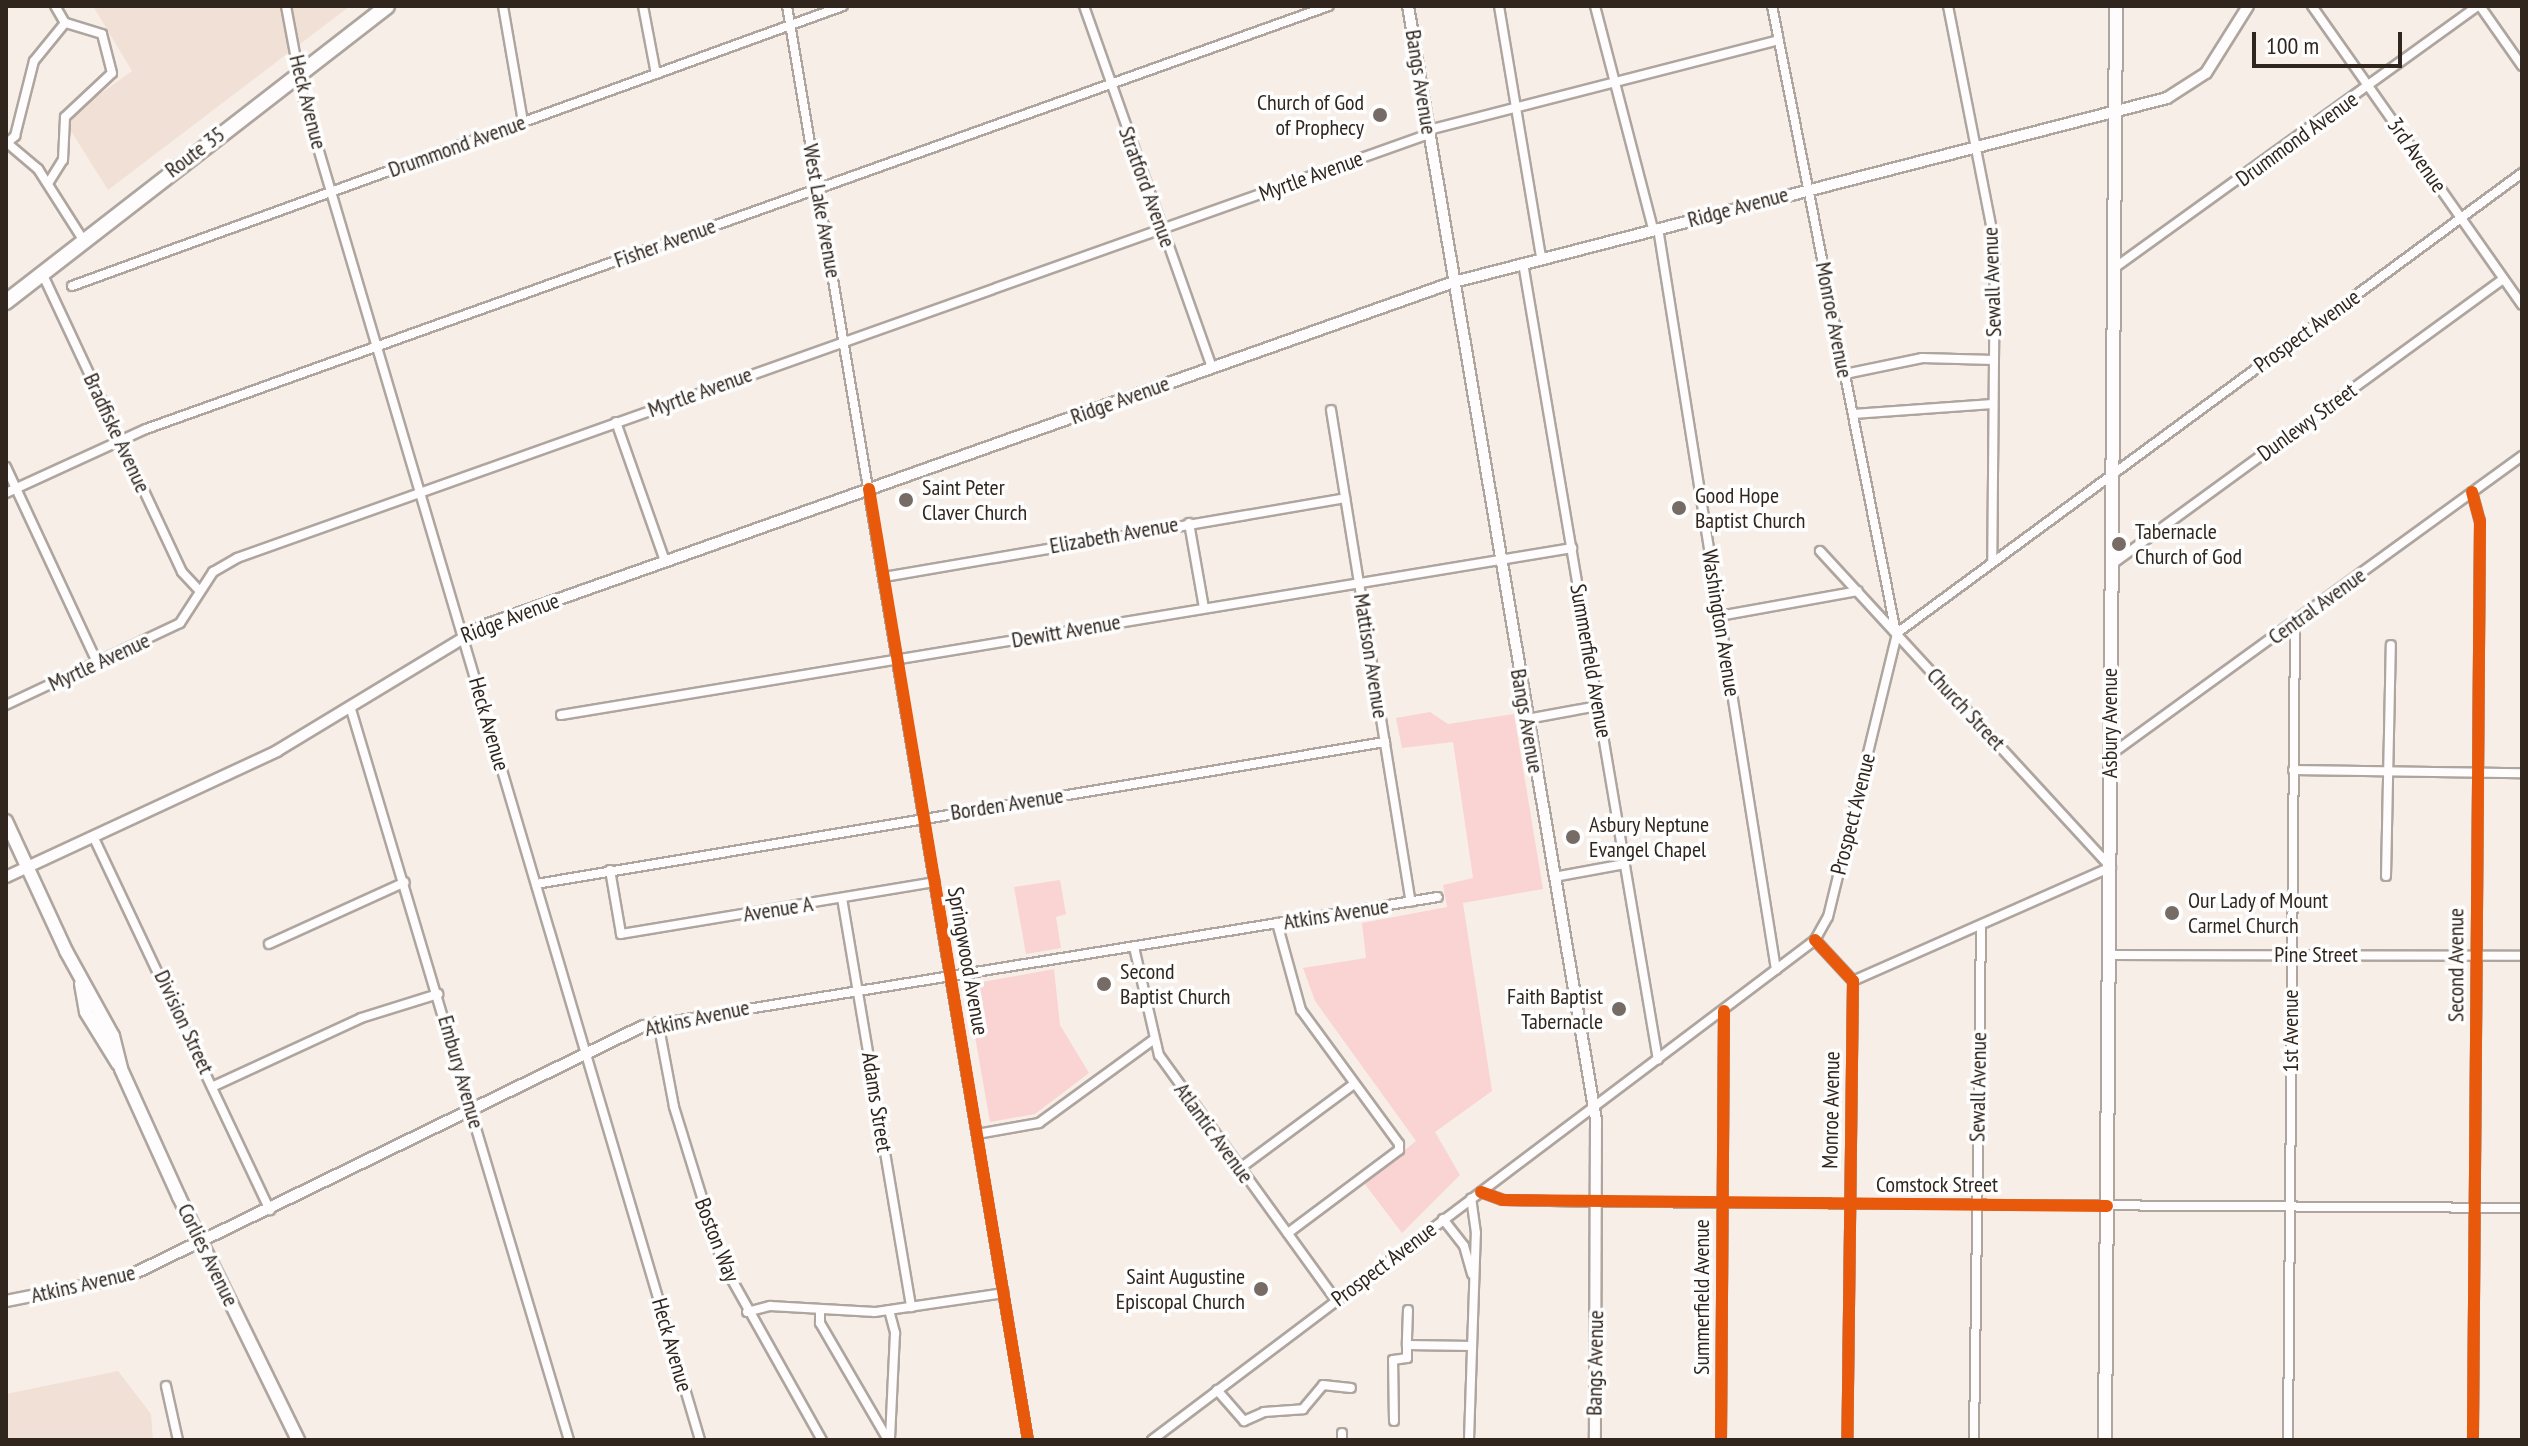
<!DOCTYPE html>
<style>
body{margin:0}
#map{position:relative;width:2528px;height:1446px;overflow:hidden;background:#f8eee8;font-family:"PT Sans Narrow",sans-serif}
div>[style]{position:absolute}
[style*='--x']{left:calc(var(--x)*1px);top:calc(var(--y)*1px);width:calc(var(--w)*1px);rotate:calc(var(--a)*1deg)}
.built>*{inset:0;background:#f1e0d5}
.green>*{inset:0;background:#f9d4d3}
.roads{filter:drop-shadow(2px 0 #aea59f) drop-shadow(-2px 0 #aea59f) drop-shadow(0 2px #aea59f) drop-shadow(0 -2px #aea59f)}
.minor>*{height:8px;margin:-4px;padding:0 4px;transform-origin:4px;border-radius:4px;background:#fefcfc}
.tertiary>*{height:10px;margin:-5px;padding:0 5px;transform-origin:5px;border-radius:5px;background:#fefcfc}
.secondary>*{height:12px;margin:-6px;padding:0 6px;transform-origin:6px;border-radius:6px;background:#fefcfc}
.primary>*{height:14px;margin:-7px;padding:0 7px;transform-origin:7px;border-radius:7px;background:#fefcfc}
.cycleway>*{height:12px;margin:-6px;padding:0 6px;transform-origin:6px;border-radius:6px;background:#e8590c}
.dots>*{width:22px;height:22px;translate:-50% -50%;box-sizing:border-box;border:4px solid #fefefe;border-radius:50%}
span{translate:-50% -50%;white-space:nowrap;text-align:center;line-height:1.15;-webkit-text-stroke:7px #fefefe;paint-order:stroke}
.street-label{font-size:22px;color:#31261e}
.poi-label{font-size:22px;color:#31261e}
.right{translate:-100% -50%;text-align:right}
.left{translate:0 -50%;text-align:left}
.frame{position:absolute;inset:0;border:8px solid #31261e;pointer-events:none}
.scale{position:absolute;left:2252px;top:32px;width:150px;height:36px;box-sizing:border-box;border:4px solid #31261e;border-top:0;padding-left:10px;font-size:24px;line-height:28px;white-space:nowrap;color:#31261e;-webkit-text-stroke:6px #fefefe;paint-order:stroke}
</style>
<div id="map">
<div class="built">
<i style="clip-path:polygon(93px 6px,350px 6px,108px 190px,64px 120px,132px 71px)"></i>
<i style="clip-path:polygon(118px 1371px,151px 1414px,153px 1440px,6px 1440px,6px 1394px)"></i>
</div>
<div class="green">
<i style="clip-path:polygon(1430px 712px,1448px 724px,1514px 714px,1543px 889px,1463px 903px,1492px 1091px,1435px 1132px,1460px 1175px,1402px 1233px,1364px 1183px,1416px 1141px,1315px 1001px,1303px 968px,1366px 958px,1362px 923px,1447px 907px,1443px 885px,1473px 878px,1453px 742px,1402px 748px,1396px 718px)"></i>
<i style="clip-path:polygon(1060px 880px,1066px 914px,1056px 917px,1061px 948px,1026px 954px,1014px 887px)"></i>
<i style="clip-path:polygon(1054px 969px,1060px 1025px,1089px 1073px,1035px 1114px,990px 1122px,966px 985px)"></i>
</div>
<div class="roads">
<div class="minor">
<i style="--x:286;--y:6;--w:93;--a:79.4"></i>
<i style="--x:303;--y:97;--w:1400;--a:73.53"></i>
<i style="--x:503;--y:6;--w:118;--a:80.2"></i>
<i style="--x:643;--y:6;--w:69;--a:79.2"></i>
<i style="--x:787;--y:6;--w:1454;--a:80.46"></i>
<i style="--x:1084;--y:6;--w:383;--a:70.5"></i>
<i style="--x:1499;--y:6;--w:255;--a:80.5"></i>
<i style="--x:1595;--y:6;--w:230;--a:75.4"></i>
<i style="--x:1772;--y:6;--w:639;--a:78.81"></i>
<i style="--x:1948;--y:6;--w:245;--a:78.9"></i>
<i style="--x:1995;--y:246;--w:316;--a:90.5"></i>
<i style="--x:2312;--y:6;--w:365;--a:54.9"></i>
<i style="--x:2480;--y:6;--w:73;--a:55"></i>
<i style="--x:1429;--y:130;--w:361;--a:-14.4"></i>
<i style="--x:6;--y:142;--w:42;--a:40.2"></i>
<i style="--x:38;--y:169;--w:82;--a:57.5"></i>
<i style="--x:7;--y:143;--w:11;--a:-41"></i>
<i style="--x:15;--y:136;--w:77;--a:-75.8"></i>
<i style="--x:34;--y:61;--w:49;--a:-50.8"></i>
<i style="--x:65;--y:23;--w:20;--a:-120"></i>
<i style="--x:49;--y:182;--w:26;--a:-58"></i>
<i style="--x:63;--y:160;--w:43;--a:-87.3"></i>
<i style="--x:65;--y:117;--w:64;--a:-43.1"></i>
<i style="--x:112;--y:73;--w:40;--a:-104.4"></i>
<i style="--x:102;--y:34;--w:39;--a:-163"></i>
<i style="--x:1658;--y:228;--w:751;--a:80.96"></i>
<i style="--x:1523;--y:263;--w:808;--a:80.39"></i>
<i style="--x:2113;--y:269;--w:450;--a:-35.8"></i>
<i style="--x:42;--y:273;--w:330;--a:64.9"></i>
<i style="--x:182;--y:572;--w:23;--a:47"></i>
<i style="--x:72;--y:286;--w:820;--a:-19.96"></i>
<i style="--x:1845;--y:374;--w:79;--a:-11.7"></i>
<i style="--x:1922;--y:358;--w:72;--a:1.6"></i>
<i style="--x:1331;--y:410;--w:498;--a:80.8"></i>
<i style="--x:1853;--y:414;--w:140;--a:-4.1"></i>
<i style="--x:616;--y:422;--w:147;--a:70.6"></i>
<i style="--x:6;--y:467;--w:215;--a:65"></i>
<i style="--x:2472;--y:492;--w:30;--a:75"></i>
<i style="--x:2480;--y:521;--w:919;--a:90.44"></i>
<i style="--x:6;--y:493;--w:154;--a:-24.6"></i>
<i style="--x:146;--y:429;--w:1256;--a:-19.68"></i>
<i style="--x:1189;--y:523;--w:86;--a:80"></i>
<i style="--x:1820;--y:551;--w:430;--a:47.4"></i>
<i style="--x:2111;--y:867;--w:282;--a:156.2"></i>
<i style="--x:2111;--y:565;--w:485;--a:-36.1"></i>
<i style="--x:884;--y:577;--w:468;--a:-9.7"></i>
<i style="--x:1719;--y:616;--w:141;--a:-10.2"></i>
<i style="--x:6;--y:705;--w:192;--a:-25.2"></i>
<i style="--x:180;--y:623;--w:61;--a:-57.1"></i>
<i style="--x:213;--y:572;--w:28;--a:-30"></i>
<i style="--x:237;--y:558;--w:1265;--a:-19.58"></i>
<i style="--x:350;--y:706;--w:766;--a:73.39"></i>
<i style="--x:561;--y:715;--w:1025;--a:-9.38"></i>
<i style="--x:1527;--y:719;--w:72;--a:-10.4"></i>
<i style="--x:2110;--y:755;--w:509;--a:-35.97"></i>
<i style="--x:2293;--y:770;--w:229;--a:0.8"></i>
<i style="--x:93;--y:836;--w:414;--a:64.7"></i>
<i style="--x:610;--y:870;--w:65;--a:80.2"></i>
<i style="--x:621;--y:934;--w:318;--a:-9.4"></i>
<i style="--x:2386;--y:876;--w:231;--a:-88.8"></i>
<i style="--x:1554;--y:877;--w:72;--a:-10.4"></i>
<i style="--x:536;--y:884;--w:861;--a:-9.5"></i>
<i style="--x:842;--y:898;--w:415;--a:80.4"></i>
<i style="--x:1277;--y:923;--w:90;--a:74.6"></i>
<i style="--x:1301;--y:1010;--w:166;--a:53.8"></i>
<i style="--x:1399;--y:1144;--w:6;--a:90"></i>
<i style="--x:1399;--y:1150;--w:139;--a:143.2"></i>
<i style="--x:1815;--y:940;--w:56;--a:47.2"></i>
<i style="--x:1853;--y:981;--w:459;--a:90.7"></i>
<i style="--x:269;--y:944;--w:149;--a:-24.5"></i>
<i style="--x:1134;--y:947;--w:111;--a:77"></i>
<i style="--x:1159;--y:1055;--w:302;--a:54.2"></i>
<i style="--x:2110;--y:955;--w:412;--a:0.1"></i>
<i style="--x:658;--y:1022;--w:86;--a:79.3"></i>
<i style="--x:674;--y:1107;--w:162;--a:72.8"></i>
<i style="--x:722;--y:1262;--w:204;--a:60.7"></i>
<i style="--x:643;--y:1026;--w:805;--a:-9.22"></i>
<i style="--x:214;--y:1086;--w:162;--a:-24.8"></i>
<i style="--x:361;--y:1018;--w:81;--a:-17.3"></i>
<i style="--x:977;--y:1134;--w:63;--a:-10.1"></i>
<i style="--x:1039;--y:1123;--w:141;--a:-36.1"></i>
<i style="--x:1239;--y:1169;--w:143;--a:-36.5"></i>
<i style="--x:1481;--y:1192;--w:23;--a:20"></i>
<i style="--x:1503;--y:1200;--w:94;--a:1.2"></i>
<i style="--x:1597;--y:1202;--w:925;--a:0.37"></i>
<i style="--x:1443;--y:1219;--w:34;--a:52"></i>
<i style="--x:1464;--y:1246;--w:29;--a:74"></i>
<i style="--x:820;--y:1309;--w:14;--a:90"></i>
<i style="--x:820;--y:1323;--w:135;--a:59.8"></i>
<i style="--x:889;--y:1310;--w:24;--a:75"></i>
<i style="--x:895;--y:1333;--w:107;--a:92.7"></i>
<i style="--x:1408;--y:1310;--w:35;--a:92"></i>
<i style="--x:1407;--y:1345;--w:65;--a:0.9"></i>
<i style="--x:747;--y:1312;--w:24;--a:-15"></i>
<i style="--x:770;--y:1306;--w:105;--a:3.3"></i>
<i style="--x:875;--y:1312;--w:130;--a:-8.4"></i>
<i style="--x:166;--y:1386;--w:55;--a:77.5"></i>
<i style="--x:1217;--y:1390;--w:41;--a:48.9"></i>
<i style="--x:1244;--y:1421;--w:22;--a:-24"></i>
<i style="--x:1264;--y:1412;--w:39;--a:-4"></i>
<i style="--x:1303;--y:1409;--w:31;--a:-50"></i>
<i style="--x:1323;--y:1385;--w:28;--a:6"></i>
<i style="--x:1394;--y:1421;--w:61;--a:-90.9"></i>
<i style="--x:1393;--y:1360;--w:14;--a:-8"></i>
<i style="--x:1407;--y:1358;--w:13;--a:-90"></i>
<i style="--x:1152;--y:1440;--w:830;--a:-37.02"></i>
<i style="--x:1815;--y:940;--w:26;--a:-61"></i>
<i style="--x:1828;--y:917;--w:292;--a:-76.3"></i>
<i style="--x:1897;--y:633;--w:776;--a:-36.35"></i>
<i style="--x:1342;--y:1440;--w:7;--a:-90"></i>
<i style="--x:1469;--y:1440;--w:207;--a:-88.1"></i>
<i style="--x:1476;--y:1233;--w:35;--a:-98"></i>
<i style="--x:1721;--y:1440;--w:429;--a:-89.6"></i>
<i style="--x:1974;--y:1440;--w:514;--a:-89.22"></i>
<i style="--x:2288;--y:1440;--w:819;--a:-89.51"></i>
</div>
<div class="tertiary">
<i style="--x:1408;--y:6;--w:1130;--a:80.42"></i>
<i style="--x:1596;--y:1120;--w:320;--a:90.2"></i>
<i style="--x:6;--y:877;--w:299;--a:-24.9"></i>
<i style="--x:277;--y:751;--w:241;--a:-31.2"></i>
<i style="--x:483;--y:626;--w:1030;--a:-19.51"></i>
<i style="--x:1454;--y:282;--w:736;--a:-14.47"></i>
<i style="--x:2167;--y:98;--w:46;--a:-32.7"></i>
<i style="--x:2206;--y:73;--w:79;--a:-57.9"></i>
<i style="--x:6;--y:1301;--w:123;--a:-11.2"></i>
<i style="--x:127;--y:1277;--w:574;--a:-25.94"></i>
</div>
<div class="secondary">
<i style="--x:6;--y:821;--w:143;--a:65.2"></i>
<i style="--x:66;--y:951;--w:97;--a:61.1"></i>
<i style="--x:113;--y:1036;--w:34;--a:76"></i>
<i style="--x:121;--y:1069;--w:141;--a:65.6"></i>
<i style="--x:179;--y:1197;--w:271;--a:63.9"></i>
<i style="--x:81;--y:984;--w:28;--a:80"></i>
<i style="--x:86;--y:1012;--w:61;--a:58.4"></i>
<i style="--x:2105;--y:1440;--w:1434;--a:-89.56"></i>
</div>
<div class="primary">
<i style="--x:6;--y:302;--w:482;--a:-37.8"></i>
</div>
</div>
<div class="cycleway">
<i style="--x:869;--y:489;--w:964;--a:80.51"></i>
<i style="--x:2472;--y:492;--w:30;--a:75"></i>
<i style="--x:2480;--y:521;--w:919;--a:90.44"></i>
<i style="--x:1815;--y:940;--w:56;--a:47.2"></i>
<i style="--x:1853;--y:981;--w:459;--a:90.7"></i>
<i style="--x:1481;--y:1192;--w:23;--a:20"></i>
<i style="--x:1503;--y:1200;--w:604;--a:0.57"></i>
<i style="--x:1721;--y:1440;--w:429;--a:-89.6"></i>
</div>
<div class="dots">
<i style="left:1380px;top:115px;background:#776c65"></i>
<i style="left:906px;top:500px;background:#776c65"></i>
<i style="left:1679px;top:508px;background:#776c65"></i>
<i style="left:2119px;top:544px;background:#776c65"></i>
<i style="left:1573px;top:837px;background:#776c65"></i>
<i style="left:2172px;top:913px;background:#776c65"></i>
<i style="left:1104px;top:984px;background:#776c65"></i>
<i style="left:1619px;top:1009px;background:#776c65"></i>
<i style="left:1261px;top:1289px;background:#776c65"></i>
</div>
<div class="street-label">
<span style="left:1421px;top:82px;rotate:81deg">Bangs Avenue</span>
<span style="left:308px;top:102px;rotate:76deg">Heck Avenue</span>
<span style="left:2297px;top:139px;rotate:-36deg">Drummond Avenue</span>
<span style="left:457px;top:146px;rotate:-20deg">Drummond Avenue</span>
<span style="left:195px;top:152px;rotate:-37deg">Route 35</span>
<span style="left:2417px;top:155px;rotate:55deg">3rd Avenue</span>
<span style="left:1311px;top:176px;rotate:-20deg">Myrtle Avenue</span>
<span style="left:1147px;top:187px;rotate:70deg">Stratford Avenue</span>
<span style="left:1738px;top:207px;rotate:-15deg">Ridge Avenue</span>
<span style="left:822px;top:211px;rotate:80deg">West Lake Avenue</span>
<span style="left:665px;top:243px;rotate:-20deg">Fisher Avenue</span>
<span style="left:1992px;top:282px;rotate:-92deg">Sewall Avenue</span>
<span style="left:1834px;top:320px;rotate:79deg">Monroe Avenue</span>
<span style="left:2307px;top:331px;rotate:-36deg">Prospect Avenue</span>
<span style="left:700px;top:392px;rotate:-20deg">Myrtle Avenue</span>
<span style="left:1120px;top:400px;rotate:-20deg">Ridge Avenue</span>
<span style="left:2307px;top:422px;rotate:-36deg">Dunlewy Street</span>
<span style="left:117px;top:433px;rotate:65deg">Bradfiske Avenue</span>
<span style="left:1114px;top:535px;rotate:-10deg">Elizabeth Avenue</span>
<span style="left:2317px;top:606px;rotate:-36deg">Central Avenue</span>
<span style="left:510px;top:618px;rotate:-21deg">Ridge Avenue</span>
<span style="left:1721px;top:623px;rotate:81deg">Washington Avenue</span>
<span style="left:1066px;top:631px;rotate:-10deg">Dewitt Avenue</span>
<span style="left:1371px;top:656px;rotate:81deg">Mattison Avenue</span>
<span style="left:1591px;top:661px;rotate:80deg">Summerfield Avenue</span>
<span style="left:99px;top:662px;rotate:-25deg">Myrtle Avenue</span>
<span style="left:1966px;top:709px;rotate:47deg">Church Street</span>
<span style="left:1527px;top:721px;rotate:80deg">Bangs Avenue</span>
<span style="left:2110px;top:723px;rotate:-90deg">Asbury Avenue</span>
<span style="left:489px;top:724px;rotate:74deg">Heck Avenue</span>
<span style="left:1007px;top:804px;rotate:-9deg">Borden Avenue</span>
<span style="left:1853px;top:814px;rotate:-76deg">Prospect Avenue</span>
<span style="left:778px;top:909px;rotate:-9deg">Avenue A</span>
<span style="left:1336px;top:914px;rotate:-9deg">Atkins Avenue</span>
<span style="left:2316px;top:955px">Pine Street</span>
<span style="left:968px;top:961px;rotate:80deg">Springwood Avenue</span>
<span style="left:2456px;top:965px;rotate:-90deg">Second Avenue</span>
<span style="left:697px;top:1018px;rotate:-12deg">Atkins Avenue</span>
<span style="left:184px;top:1022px;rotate:65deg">Division Street</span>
<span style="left:2291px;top:1031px;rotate:-90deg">1st Avenue</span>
<span style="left:461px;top:1072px;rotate:74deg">Embury Avenue</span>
<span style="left:1978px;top:1087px;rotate:-89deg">Sewall Avenue</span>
<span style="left:877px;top:1102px;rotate:81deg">Adams Street</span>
<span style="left:1831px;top:1110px;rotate:-89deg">Monroe Avenue</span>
<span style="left:1214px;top:1133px;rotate:54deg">Atlantic Avenue</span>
<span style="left:1937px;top:1185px">Comstock Street</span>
<span style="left:717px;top:1240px;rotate:69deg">Boston Way</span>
<span style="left:208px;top:1255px;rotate:64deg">Corlies Avenue</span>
<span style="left:1384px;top:1264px;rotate:-37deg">Prospect Avenue</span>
<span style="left:83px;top:1284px;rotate:-13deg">Atkins Avenue</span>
<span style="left:1702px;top:1297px;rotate:-90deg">Summerfield Avenue</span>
<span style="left:672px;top:1345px;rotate:74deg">Heck Avenue</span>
<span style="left:1595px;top:1363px;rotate:-89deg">Bangs Avenue</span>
</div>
<div class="poi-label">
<span class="right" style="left:1364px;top:115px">Church of God<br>of Prophecy</span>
<span class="left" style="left:922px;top:500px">Saint Peter<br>Claver Church</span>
<span class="left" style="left:1695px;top:508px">Good Hope<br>Baptist Church</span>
<span class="left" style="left:2135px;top:544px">Tabernacle<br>Church of God</span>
<span class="left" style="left:1589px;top:837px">Asbury Neptune<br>Evangel Chapel</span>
<span class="left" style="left:2188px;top:913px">Our Lady of Mount<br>Carmel Church</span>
<span class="left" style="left:1120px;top:984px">Second<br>Baptist Church</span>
<span class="right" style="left:1603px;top:1009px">Faith Baptist<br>Tabernacle</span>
<span class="right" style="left:1245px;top:1289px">Saint Augustine<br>Episcopal Church</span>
</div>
<div class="frame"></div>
<div class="scale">100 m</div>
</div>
